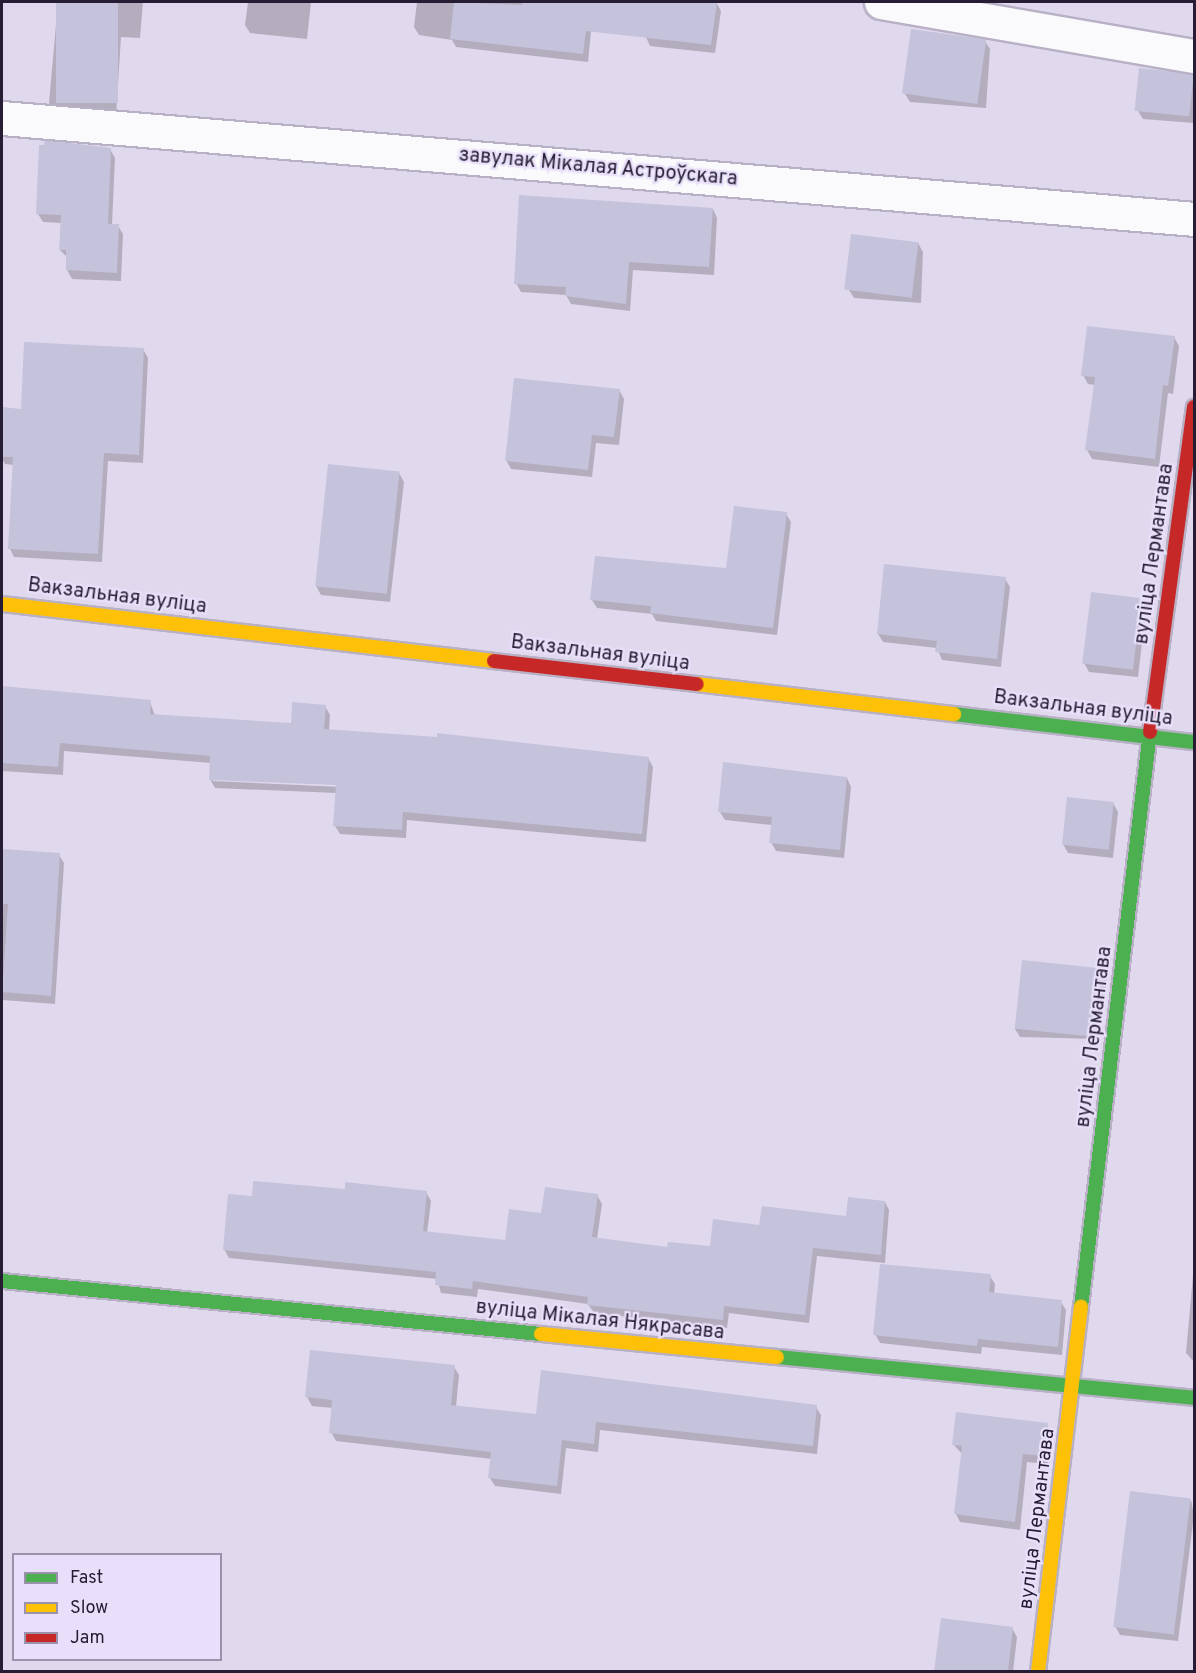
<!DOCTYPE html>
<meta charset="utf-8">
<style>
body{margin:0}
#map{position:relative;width:1196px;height:1673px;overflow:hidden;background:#e0d9ee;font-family:Overpass,sans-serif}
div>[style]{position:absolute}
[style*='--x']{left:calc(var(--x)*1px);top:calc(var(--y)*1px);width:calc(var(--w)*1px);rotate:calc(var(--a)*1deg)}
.shadow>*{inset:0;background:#0003}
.building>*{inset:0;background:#c5c2dc;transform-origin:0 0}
.roads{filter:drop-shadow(2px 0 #b8b0c5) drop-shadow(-2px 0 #b8b0c5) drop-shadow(0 2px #b8b0c5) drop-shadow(0 -2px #b8b0c5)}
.street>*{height:33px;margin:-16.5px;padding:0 16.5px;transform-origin:16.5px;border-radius:16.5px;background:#faf9fc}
.fast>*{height:14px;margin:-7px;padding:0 7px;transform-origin:7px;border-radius:7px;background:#4caf50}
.slow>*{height:14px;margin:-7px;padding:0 7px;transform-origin:7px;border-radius:7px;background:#ffc107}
.jam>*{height:14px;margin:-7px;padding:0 7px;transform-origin:7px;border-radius:7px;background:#c62828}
span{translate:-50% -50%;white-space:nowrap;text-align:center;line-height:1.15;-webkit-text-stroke:4.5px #e8e0fa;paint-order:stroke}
.street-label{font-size:20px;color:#261d34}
.frame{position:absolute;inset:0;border:3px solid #261d34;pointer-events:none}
.legend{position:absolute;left:12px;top:1553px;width:210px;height:108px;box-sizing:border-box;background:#e8e0fa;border:2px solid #9a92ab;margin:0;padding:8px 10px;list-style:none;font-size:18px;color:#261d34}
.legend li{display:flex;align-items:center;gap:12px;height:30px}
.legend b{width:30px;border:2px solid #9a92ab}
</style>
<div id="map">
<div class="shadow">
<i style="clip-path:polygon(58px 2px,143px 2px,140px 38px,121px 37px,116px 116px,54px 111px,49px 103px)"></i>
<i style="clip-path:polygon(248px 2px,311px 2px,307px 39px,250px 33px,245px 25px)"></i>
<i style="clip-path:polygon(417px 2px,588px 2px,593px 11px,588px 62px,456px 47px,452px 40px,419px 35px,414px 27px)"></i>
<i style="clip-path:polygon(648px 2px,716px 2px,721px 11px,715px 53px,650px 46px,646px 37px)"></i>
<i style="clip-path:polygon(985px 41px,990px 49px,986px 108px,910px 102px,905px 94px)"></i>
<i style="clip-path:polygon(1141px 69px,1194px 74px,1194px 123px,1143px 119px,1138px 111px)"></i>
<i style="clip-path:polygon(110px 149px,115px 158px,112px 225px,118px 226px,123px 234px,121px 281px,72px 279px,67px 270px,68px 258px,60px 250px,62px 223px,43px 222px,38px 214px)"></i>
<i style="clip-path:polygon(713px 209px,717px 218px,714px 275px,633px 270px,630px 311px,571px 304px,566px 295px,521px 292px,516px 283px)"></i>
<i style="clip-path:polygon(918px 243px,923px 252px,921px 303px,854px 298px,849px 290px)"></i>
<i style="clip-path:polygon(1174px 337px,1179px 346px,1173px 394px,1168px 393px,1159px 467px,1092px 459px,1087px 450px,1095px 385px,1088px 384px,1083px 375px)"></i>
<i style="clip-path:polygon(143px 349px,148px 358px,143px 463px,108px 461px,102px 562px,14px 557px,10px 549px,14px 465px,5px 464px,2px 459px,3px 409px,23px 410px)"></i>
<i style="clip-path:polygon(619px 390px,624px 399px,619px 445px,596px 443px,592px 477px,511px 469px,506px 460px)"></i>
<i style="clip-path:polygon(399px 473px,404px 482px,390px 602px,321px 595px,316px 586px)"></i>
<i style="clip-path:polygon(786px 514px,791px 522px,777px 635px,656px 621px,652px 614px,597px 608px,592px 600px,727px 570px)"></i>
<i style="clip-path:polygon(1005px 579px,1010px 587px,1001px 667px,942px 660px,937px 648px,883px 642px,878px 634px)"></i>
<i style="clip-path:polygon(1141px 600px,1146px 608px,1138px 677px,1089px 672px,1084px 663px)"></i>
<i style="clip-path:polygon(evenodd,2px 687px,150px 702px,155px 716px,292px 725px,325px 706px,330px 715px,329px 730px,648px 758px,653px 767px,646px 842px,407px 820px,406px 838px,340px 834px,335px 826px,337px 793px,215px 788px,210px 779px,211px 763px,64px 751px,63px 775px,2px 771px,2px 687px,213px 778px,344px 784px,343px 787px,213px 781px,213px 778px)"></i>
<i style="clip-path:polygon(847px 778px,851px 787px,844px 858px,776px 851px,771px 842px,772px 825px,725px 820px,720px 812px)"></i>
<i style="clip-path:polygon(1113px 803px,1118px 812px,1113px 858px,1068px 853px,1063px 844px)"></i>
<i style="clip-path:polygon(2px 850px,59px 855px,64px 863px,55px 1004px,2px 1000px)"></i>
<i style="clip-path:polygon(1023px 962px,1102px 970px,1107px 978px,1099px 1039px,1020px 1037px,1015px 1029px)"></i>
<i style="clip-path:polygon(346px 1191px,426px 1192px,431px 1201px,427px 1233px,506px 1242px,543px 1215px,597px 1195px,602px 1204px,597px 1239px,669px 1249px,712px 1248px,761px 1227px,848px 1218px,885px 1202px,889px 1210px,885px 1263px,817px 1256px,809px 1323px,729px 1313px,727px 1328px,594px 1313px,588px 1304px,478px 1289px,477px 1297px,441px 1293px,437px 1279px,229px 1258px,224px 1249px,253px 1198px)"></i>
<i style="clip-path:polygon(1194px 1264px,1194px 1362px,1186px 1353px)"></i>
<i style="clip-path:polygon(990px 1276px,995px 1284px,994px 1294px,1061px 1302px,1066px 1310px,1062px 1355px,982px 1347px,981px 1354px,880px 1343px,875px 1334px)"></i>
<i style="clip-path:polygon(454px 1367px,459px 1375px,456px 1407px,537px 1416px,816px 1407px,821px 1415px,817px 1454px,600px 1430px,598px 1452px,566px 1448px,561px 1494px,495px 1486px,490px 1478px,492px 1459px,336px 1441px,331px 1432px,333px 1408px,312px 1406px,307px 1397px)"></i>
<i style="clip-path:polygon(1047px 1425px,1052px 1433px,1048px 1464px,1027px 1462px,1020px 1530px,960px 1522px,956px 1514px,962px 1454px,954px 1445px)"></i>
<i style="clip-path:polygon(1191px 1500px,1194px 1515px,1178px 1641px,1120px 1635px,1115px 1626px)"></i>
<i style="clip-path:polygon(942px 1620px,1012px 1628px,1017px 1637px,1013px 1672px,936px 1672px)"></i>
</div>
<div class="building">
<i style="left:56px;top:2px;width:62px;height:101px"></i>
<i style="clip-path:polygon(454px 2px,522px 5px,522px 2px,717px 2px,711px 45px,586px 31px,583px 54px,450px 39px)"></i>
<i style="left:911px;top:29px;width:76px;height:65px;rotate:8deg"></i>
<i style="left:1139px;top:68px;width:55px;height:43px;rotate:6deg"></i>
<i style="clip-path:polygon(45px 140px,111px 148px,108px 224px,119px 224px,117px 273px,66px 270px,66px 250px,59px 250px,61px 215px,36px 214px,39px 145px,44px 145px)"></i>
<i style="clip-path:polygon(519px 195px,713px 208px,709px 267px,629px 262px,626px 304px,565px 296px,566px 287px,514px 284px)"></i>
<i style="left:851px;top:234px;width:68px;height:56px;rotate:7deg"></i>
<i style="clip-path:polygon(1087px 326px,1175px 336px,1168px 386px,1163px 385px,1155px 459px,1085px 450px,1095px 377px,1081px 376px)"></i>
<i style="clip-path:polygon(24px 342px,144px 348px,139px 455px,104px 453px,98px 554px,8px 549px,13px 457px,2px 457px,2px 407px,21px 409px)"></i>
<i style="clip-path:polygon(514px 378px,620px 389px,614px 437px,592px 435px,588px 470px,505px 461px)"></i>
<i style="left:328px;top:464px;width:72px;height:123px;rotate:6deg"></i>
<i style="clip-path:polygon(734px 506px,787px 512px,773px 628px,650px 613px,651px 606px,590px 600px,595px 556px,726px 568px)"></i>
<i style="clip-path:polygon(884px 564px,1006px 577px,997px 659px,935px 652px,937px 641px,877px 634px)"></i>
<i style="left:1091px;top:592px;width:51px;height:72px;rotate:7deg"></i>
<i style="clip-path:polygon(2px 686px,151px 700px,150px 714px,291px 723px,292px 702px,326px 705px,324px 729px,437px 737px,437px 733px,649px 757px,642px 834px,403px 812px,402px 830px,333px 826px,336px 785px,209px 780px,210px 756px,60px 743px,58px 767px,2px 763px)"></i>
<i style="clip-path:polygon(723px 762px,847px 777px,840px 850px,769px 843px,772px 817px,718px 812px)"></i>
<i style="left:1067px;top:797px;width:47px;height:48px;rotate:6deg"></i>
<i style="clip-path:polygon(2px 849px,60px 853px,51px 996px,2px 992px,8px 904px,2px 904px)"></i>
<i style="left:1022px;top:960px;width:81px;height:69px;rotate:6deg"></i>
<i style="clip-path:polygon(253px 1181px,345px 1189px,345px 1182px,427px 1191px,423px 1231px,505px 1240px,509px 1209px,541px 1213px,545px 1187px,598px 1194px,592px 1237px,667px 1247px,668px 1242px,710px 1246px,713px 1219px,759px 1225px,762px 1206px,846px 1216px,848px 1197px,885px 1201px,881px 1255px,813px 1248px,805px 1315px,724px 1306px,723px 1320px,587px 1305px,588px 1297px,473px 1281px,472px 1289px,435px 1285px,436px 1272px,223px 1250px,228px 1194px,252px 1196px)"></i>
<i style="clip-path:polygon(880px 1264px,991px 1274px,989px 1292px,1062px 1300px,1058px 1347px,978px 1339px,977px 1346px,873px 1335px)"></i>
<i style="clip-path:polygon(310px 1350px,455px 1365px,451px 1405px,536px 1414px,541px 1370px,817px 1405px,813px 1446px,596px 1422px,594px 1444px,562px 1440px,557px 1486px,488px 1478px,491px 1452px,329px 1433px,332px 1400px,305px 1397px)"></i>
<i style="clip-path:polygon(956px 1412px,1048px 1423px,1044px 1456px,1023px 1454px,1015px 1522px,954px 1514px,962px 1446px,952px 1445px)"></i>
<i style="left:1130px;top:1491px;width:61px;height:137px;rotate:7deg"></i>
<i style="clip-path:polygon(941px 1618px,1013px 1627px,1008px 1671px,934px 1671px)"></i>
</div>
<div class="roads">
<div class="street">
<i style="--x:881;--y:2;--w:318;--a:9.8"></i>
<i style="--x:2;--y:118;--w:1196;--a:4.84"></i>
</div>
<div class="fast">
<i style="--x:954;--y:714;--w:242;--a:6.7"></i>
<i style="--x:2;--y:1281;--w:542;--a:5.62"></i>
<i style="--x:1081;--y:1307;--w:579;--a:-83.16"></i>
<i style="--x:777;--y:1357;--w:419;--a:5.6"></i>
</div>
<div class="slow">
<i style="--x:2;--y:604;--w:495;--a:6.6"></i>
<i style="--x:697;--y:684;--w:259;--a:6.7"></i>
<i style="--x:541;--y:1334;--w:237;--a:5.6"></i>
<i style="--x:1038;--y:1672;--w:368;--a:-83.3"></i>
</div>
<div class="jam">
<i style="--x:494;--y:661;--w:204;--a:6.5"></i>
<i style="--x:1150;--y:732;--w:328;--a:-82.3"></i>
</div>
</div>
<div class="street-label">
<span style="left:598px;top:168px;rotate:5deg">завулак Мікалая Астроўскага</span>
<span style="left:1155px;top:554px;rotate:-82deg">вуліца Лермантава</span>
<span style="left:117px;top:597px;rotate:7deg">Вакзальная вуліца</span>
<span style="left:600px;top:654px;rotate:7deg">Вакзальная вуліца</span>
<span style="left:1083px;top:709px;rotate:7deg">Вакзальная вуліца</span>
<span style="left:1095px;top:1037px;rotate:-83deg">вуліца Лермантава</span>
<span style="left:600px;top:1321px;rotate:6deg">вуліца Мікалая Някрасава</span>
<span style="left:1038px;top:1519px;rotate:-83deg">вуліца Лермантава</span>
</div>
<div class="frame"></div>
<ul class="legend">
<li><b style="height:8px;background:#4caf50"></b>Fast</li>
<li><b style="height:8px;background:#ffc107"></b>Slow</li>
<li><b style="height:8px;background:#c62828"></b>Jam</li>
</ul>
</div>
